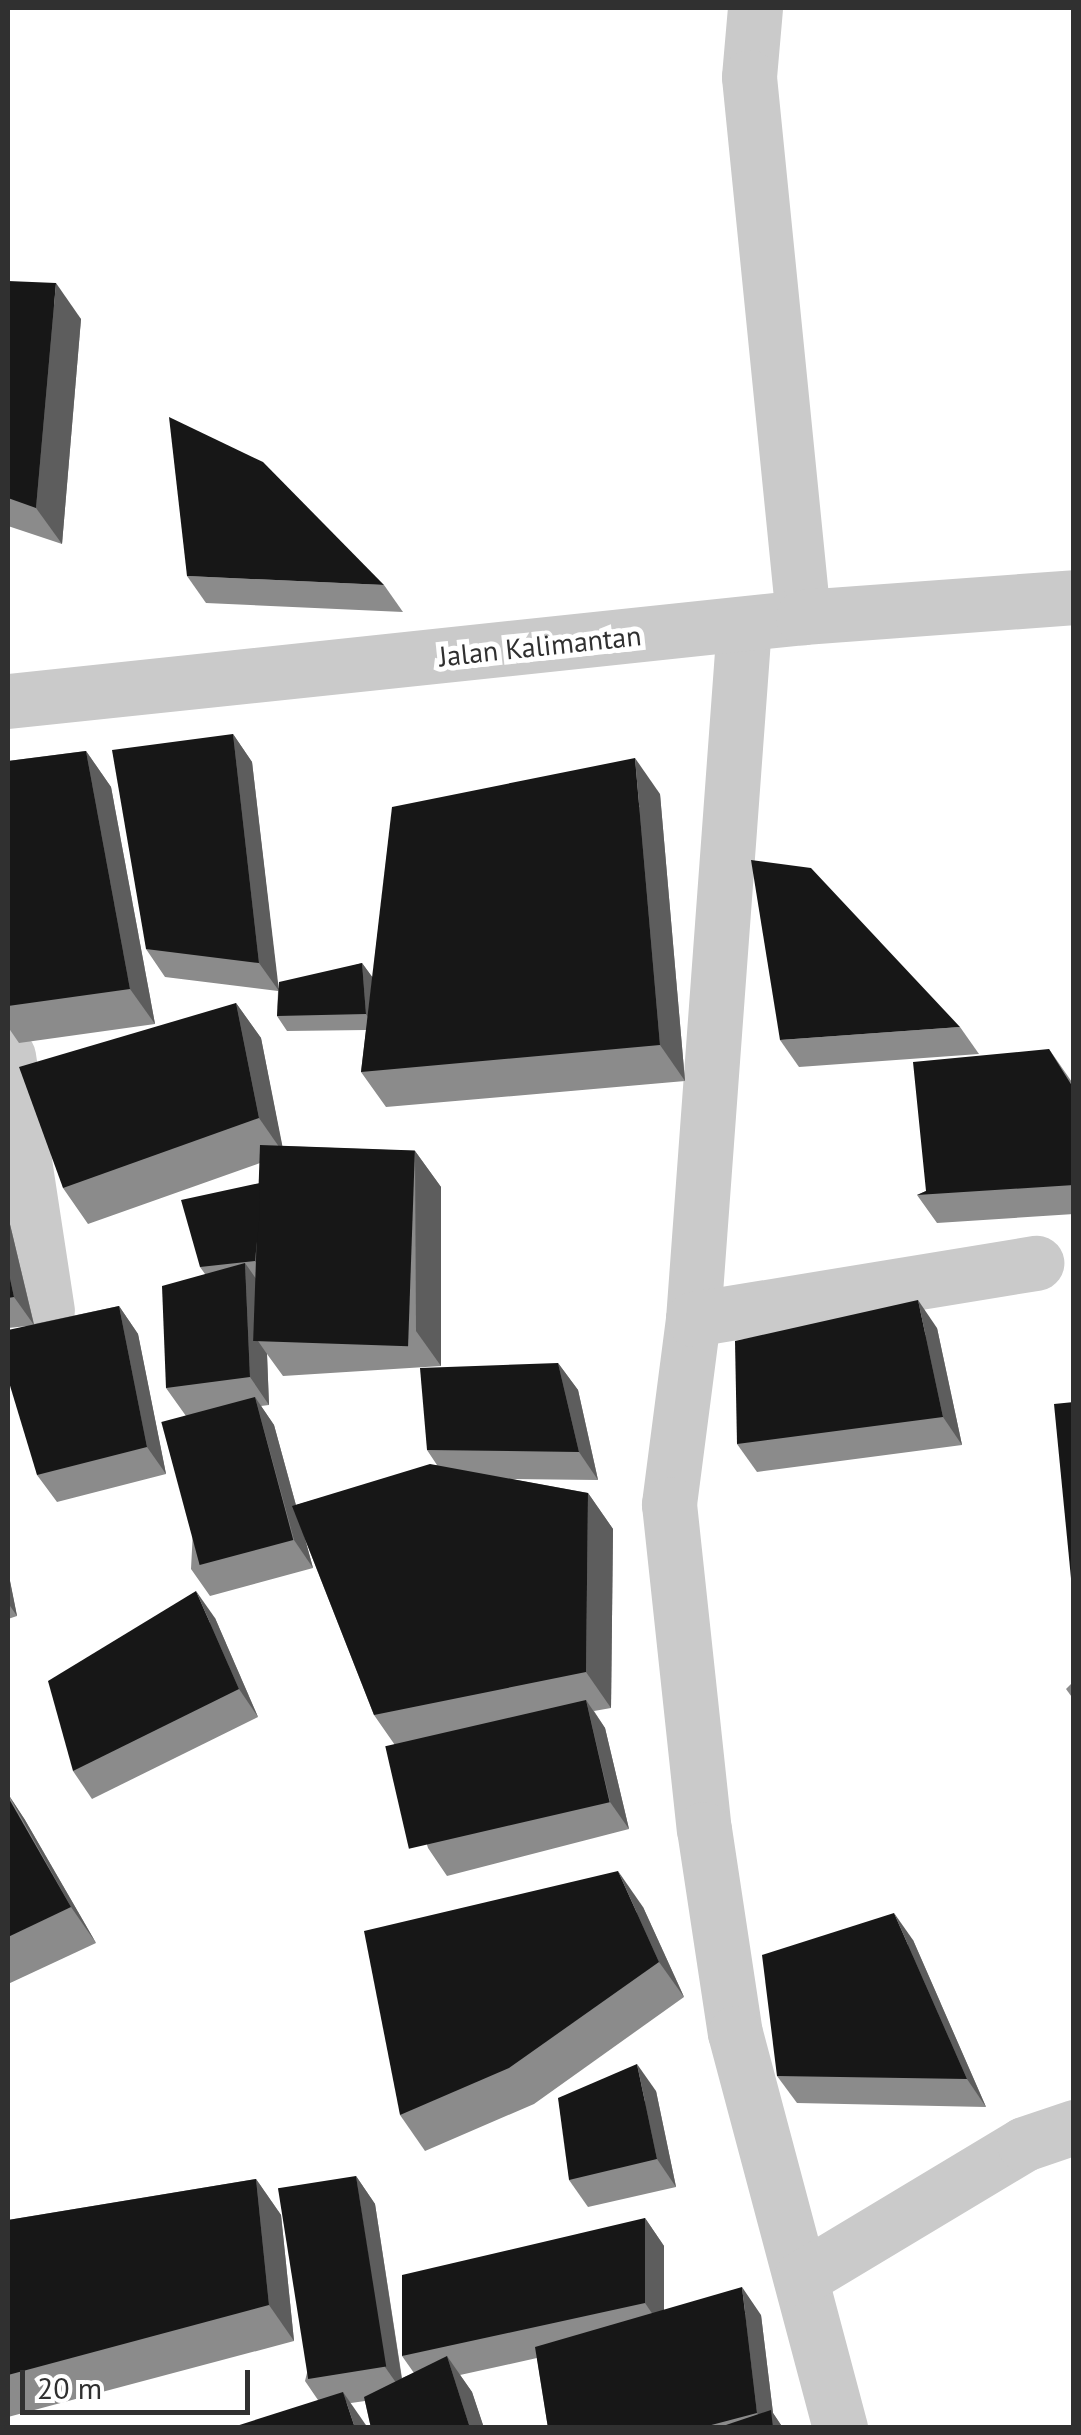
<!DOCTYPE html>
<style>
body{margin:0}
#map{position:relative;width:1081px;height:2435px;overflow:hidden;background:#fff;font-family:"PT Sans",sans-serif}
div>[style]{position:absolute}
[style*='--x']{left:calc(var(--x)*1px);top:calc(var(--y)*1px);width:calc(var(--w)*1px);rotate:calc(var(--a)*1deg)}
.street>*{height:55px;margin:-27.5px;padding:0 27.5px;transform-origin:27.5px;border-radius:27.5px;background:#cacaca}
.wall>*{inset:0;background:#8b8b8b}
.shaded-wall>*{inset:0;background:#5d5d5d}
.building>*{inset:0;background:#171717;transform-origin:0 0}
span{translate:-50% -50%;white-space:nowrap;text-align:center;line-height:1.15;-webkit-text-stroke:10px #fff;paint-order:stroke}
.street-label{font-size:28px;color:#303030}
.frame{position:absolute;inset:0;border:10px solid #303030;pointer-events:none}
.scale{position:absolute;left:20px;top:2370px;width:230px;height:45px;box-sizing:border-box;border:5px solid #303030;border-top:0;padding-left:12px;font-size:30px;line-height:35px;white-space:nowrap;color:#303030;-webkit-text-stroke:8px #fff;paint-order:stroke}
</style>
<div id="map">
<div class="street">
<i style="--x:755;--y:8;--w:69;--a:95"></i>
<i style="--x:749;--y:77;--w:543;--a:84.29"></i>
<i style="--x:744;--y:625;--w:696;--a:94.2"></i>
<i style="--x:693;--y:1319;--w:187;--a:97.4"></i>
<i style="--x:669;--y:1504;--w:327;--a:83.9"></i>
<i style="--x:704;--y:1829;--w:206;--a:81.4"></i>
<i style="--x:735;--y:2033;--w:409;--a:75.1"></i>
<i style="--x:8;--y:701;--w:799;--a:-6.03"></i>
<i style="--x:803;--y:617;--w:272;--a:-4.2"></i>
<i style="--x:8;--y:1056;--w:257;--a:81.3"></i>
<i style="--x:693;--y:1319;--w:348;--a:-9.3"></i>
<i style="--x:801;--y:2278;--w:260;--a:-31"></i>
<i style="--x:1024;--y:2144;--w:53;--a:-18.8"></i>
</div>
<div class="wall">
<i style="clip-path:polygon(8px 281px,81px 319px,62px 544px,8px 526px)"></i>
<i style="clip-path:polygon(187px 576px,384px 585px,403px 612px,206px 603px)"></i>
<i style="clip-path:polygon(233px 734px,252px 762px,278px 988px,362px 963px,372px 977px,660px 794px,685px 1081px,386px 1107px,361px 1072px,366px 1030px,287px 1031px,277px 1016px,278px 991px,165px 977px,146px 949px)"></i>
<i style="clip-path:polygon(86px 751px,111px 787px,155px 1024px,19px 1043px,8px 1027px,8px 761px)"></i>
<i style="clip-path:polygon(236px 1003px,261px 1038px,282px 1146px,415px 1151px,441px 1187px,441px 1366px,283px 1376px,267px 1354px,269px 1405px,261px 1406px,274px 1425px,296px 1505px,437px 1465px,427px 1450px,558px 1363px,578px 1390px,598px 1480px,511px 1479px,588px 1493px,613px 1529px,611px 1708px,594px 1711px,605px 1728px,629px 1829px,447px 1876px,428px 1848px,397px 1748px,374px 1715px,305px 1539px,313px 1568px,210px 1596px,191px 1569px,199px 1414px,186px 1416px,166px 1388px,205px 1274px,200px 1267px,260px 1183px,260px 1163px,88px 1224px,63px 1188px)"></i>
<i style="clip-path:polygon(960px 1027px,979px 1054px,799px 1067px,780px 1040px)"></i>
<i style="clip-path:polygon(1049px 1049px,1074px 1085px,1074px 1214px,937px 1223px,917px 1195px,926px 1191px)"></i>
<i style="clip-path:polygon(8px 1216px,34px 1324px,119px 1306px,138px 1334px,166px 1474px,57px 1502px,37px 1475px,28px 1326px,8px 1328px)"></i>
<i style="clip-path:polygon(937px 1328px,962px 1445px,757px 1472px,737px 1444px)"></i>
<i style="clip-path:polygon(8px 1571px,17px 1616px,8px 1619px)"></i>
<i style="clip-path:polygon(215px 1618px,258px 1717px,92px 1799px,73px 1771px)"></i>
<i style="clip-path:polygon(1074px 1681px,1074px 1700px,1066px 1689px)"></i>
<i style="clip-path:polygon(8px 1794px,25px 1820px,96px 1943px,8px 1984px)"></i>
<i style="clip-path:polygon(643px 1907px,684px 1997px,534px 2104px,425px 2151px,400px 2115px)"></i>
<i style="clip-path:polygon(913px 1940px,986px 2107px,797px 2103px,777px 2076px)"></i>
<i style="clip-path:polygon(656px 2091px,676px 2187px,588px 2207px,569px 2180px)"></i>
<i style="clip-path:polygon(356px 2176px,375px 2204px,402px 2378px,414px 2373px,402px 2356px,645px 2218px,664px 2246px,664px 2310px,761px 2315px,773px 2413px,783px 2428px,548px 2428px,537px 2358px,460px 2375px,472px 2392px,484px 2428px,371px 2428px,365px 2401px,351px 2403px,318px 2400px,305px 2381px)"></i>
<i style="clip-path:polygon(256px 2179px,281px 2215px,294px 2341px,8px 2417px,8px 2220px)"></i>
</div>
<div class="shaded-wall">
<i style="clip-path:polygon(56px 283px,81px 319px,62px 544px,36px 508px)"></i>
<i style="clip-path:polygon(233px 734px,252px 762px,279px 991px,259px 963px)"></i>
<i style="clip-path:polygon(86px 751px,111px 787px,155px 1024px,130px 989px)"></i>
<i style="clip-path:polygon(635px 758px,660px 794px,685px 1081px,660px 1045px)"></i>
<i style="clip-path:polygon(362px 963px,373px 978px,376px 1029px,366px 1014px)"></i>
<i style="clip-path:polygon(236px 1003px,261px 1038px,284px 1154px,259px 1118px)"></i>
<i style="clip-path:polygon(415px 1151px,441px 1187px,441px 1366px,416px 1331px)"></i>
<i style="clip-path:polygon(264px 1182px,266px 1277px,255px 1261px)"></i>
<i style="clip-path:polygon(8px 1216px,34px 1325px,14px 1297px,8px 1269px)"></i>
<i style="clip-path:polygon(245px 1263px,264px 1290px,258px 1341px,267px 1354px,269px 1405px,250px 1377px)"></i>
<i style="clip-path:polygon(918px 1300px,937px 1328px,962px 1445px,943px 1417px)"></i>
<i style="clip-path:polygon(119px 1306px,138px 1334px,166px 1474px,147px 1447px)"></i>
<i style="clip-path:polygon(558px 1363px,578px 1390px,598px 1480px,579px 1452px)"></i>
<i style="clip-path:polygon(255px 1397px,274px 1425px,313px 1568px,294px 1540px)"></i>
<i style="clip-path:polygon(588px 1493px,613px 1529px,611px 1708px,586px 1672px)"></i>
<i style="clip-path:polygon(8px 1571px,17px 1616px,8px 1603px)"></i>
<i style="clip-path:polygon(196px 1591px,215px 1618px,258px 1717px,239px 1689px)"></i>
<i style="clip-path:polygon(586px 1700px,605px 1728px,629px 1829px,610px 1802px)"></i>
<i style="clip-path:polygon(8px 1794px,25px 1820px,96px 1943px,71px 1907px)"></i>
<i style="clip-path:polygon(618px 1871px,643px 1907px,684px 1997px,659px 1962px)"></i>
<i style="clip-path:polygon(894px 1913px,913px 1940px,986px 2107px,967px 2079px)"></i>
<i style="clip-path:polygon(637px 2064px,656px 2091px,676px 2187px,657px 2159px)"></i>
<i style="clip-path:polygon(356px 2176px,375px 2204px,404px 2394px,385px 2367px)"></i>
<i style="clip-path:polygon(256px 2179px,281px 2215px,294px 2341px,269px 2305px)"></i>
<i style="clip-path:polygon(645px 2218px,664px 2246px,664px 2331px,645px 2303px)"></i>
<i style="clip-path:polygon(742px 2287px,761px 2315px,773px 2413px,783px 2428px,767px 2428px,757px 2413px)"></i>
<i style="clip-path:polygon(447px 2356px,472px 2392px,484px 2428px,470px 2428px)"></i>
<i style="clip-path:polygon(343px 2392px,368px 2428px,355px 2428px)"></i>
</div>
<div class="building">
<i style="clip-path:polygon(8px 281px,56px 283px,36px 508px,8px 498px)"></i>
<i style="clip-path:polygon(169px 417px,263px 462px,384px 585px,187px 576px)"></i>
<i style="clip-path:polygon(233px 734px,259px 963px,146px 949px,112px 750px)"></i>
<i style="clip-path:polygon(86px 751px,130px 989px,8px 1006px,8px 761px)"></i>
<i style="clip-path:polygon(635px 758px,660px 1045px,361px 1072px,392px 807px)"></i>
<i style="clip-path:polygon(751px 860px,811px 868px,960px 1027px,780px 1040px)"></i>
<i style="clip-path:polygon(362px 963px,366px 1014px,277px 1016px,279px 982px)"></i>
<i style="clip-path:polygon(236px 1003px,259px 1118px,63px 1188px,19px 1067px)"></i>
<i style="clip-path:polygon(1049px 1049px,1074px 1089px,1074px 1185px,917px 1195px,926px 1191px,913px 1062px)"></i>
<i style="left:260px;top:1145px;width:155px;height:196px;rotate:2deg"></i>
<i style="clip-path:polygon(260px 1183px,259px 1222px,255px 1261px,200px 1267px,181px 1200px)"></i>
<i style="clip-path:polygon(245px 1263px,250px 1377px,166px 1388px,162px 1286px)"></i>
<i style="clip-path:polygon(8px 1269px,14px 1297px,8px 1298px)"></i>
<i style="clip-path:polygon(918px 1300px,943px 1417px,737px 1444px,735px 1341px)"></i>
<i style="clip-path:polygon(119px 1306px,147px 1447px,37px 1475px,8px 1379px,8px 1330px)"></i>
<i style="clip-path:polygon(558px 1363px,579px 1452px,427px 1450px,420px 1368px)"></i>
<i style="left:255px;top:1397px;width:148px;height:97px;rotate:75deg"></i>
<i style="clip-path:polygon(1074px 1402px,1074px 1609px,1054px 1404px)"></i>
<i style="clip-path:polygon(430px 1464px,588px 1493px,586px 1672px,374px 1715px,292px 1506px)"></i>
<i style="clip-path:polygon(196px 1591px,239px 1689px,73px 1771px,48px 1681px)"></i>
<i style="left:586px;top:1700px;width:105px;height:206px;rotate:77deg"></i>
<i style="clip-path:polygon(8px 1797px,71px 1907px,8px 1937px)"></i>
<i style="clip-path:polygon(618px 1871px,659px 1962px,509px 2068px,400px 2115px,364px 1931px)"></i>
<i style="clip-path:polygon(894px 1913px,967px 2079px,777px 2076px,762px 1955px)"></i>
<i style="clip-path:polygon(637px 2064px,657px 2159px,569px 2180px,558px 2098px)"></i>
<i style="left:356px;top:2176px;width:193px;height:79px;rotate:81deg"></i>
<i style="clip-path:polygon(256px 2179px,269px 2305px,8px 2375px,8px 2220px)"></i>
<i style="clip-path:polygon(645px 2218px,645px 2303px,402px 2356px,402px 2275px)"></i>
<i style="clip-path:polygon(742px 2287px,757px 2413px,700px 2428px,548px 2428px,535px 2347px)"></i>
<i style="clip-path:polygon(447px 2356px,470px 2428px,371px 2428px,364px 2397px)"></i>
<i style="clip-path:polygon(343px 2392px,355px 2428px,230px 2428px)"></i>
<i style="clip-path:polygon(771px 2410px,773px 2428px,717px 2428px)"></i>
</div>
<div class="street-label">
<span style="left:540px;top:646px;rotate:-6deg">Jalan Kalimantan</span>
</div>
<div class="frame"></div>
<div class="scale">20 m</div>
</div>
